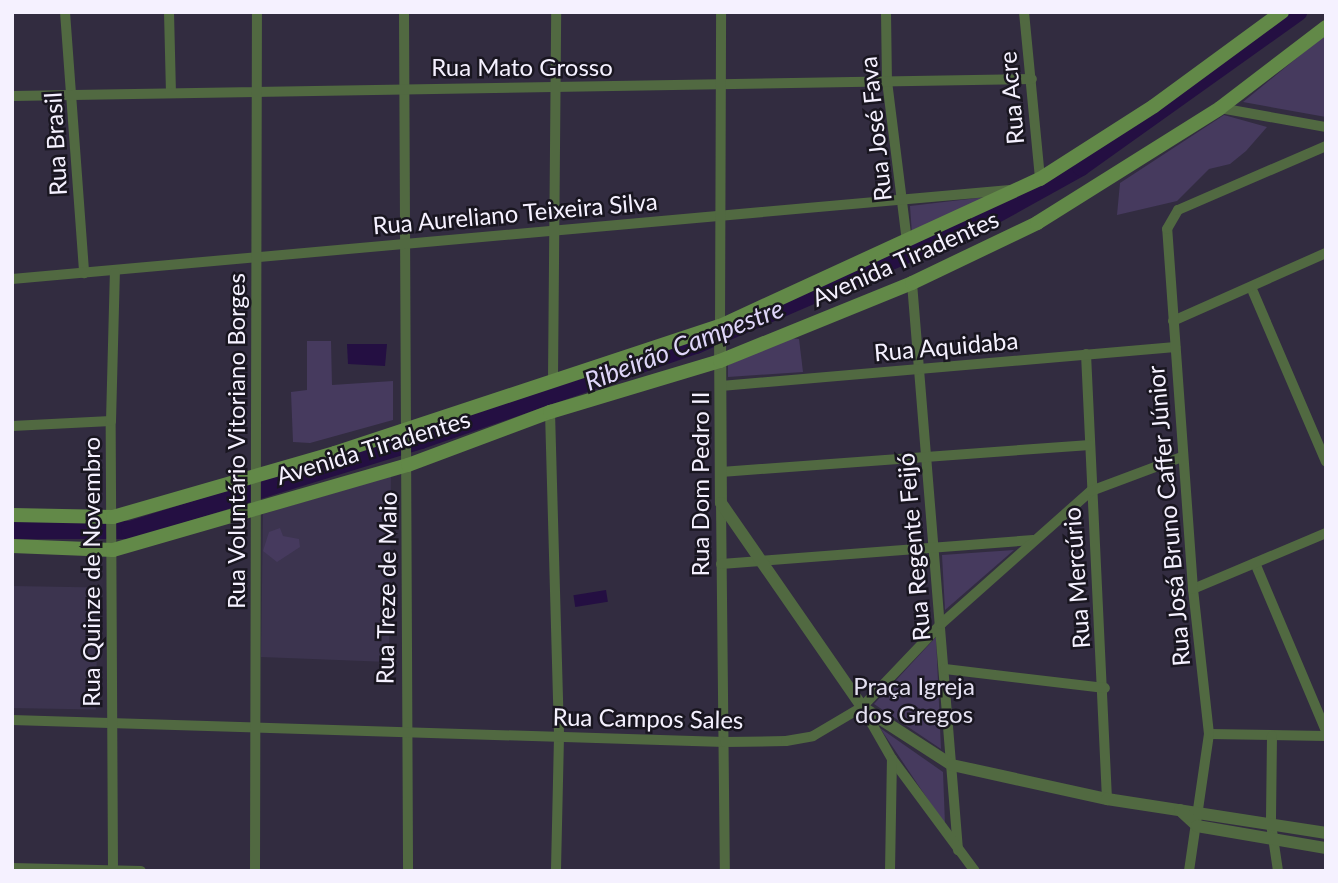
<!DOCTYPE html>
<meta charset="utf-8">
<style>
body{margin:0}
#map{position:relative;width:1338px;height:883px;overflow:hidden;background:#322c40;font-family:Lato,sans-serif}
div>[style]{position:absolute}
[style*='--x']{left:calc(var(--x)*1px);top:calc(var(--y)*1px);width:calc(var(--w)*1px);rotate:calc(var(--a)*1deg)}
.built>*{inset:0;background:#3c344f;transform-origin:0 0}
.green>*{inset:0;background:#463a5e}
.water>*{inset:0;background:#240f42;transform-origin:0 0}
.river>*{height:18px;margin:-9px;padding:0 9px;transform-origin:9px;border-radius:9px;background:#240f42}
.minor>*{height:10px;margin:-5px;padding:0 5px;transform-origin:5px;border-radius:5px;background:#516941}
.tertiary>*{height:12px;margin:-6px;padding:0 6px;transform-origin:6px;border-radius:6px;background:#516941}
.secondary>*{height:14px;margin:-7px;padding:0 7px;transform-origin:7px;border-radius:7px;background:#628948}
span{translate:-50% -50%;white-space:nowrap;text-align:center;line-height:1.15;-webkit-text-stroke:5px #191620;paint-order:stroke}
.street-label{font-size:24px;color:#f5f1ff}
.park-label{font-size:24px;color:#e4e0f1}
.water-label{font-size:26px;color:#dfd6f9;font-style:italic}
.frame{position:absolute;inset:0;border:14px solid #f5f1ff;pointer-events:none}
</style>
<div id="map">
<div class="built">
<i style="clip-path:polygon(391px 476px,389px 662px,261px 657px,263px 514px)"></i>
<i style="left:12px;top:586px;width:86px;height:122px;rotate:1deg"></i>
</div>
<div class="green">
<i style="clip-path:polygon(1326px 34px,1326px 117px,1243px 102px)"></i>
<i style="clip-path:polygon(1224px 115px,1267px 127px,1246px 151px,1230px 164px,1209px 169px,1177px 201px,1117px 215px,1120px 183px)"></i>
<i style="clip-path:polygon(986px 197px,912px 234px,910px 206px)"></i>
<i style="clip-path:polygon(790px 338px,799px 339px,803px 372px,728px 377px,728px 365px)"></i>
<i style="clip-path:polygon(307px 341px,331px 341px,332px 385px,393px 381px,393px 420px,310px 443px,293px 442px,291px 392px,307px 390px)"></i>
<i style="clip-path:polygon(280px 528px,283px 536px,299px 539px,300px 547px,277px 562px,263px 551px,269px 532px)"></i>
<i style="clip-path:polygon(1014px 550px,945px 610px,942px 555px)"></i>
<i style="clip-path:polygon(936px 637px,941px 749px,874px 704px)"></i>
<i style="clip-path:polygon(880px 728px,943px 772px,945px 825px)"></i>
</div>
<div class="water">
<i style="clip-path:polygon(347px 344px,387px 344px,385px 366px,348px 364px)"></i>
<i style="left:606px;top:590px;width:12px;height:33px;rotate:81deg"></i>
</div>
<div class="river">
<i style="--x:12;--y:530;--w:118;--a:0"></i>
<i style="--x:130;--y:530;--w:305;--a:-17.2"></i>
<i style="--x:421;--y:440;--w:291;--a:-19.1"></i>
<i style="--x:696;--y:345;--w:314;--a:-23.3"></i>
<i style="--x:984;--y:221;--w:111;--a:-29.1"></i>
<i style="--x:1081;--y:167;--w:267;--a:-35.5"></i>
</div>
<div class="minor">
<i style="--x:65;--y:12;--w:262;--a:85.8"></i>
<i style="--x:169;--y:12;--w:80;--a:88.6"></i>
<i style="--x:404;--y:12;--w:859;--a:89.73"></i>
<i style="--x:886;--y:12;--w:69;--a:89.2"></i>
<i style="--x:887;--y:81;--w:162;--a:82.9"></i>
<i style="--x:1024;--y:12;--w:168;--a:84.5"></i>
<i style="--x:12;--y:96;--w:1020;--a:-0.95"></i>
<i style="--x:1220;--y:108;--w:108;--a:10.2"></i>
<i style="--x:12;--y:279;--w:1002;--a:-5.1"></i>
<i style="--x:912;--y:283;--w:569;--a:85.36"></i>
<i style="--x:1251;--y:287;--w:190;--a:66.8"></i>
<i style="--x:1173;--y:321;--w:167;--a:-24"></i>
<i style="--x:720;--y:326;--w:314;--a:-89.8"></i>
<i style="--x:1086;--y:354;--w:445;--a:87.3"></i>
<i style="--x:553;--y:378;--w:366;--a:-89.5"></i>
<i style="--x:721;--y:386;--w:456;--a:-4.9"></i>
<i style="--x:550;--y:412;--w:325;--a:88.4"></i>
<i style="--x:559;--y:737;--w:134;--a:91.3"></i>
<i style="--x:12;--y:426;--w:99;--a:-2.9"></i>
<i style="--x:721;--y:472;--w:370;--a:-4.2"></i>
<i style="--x:721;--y:503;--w:368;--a:89.4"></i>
<i style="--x:1255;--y:563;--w:182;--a:67.1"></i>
<i style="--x:721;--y:564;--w:313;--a:-4.4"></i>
<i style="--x:1193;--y:589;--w:144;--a:-22.8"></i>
<i style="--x:945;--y:669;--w:161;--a:6.8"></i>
<i style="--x:864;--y:710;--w:56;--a:60.3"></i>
<i style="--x:892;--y:759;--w:139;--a:53.5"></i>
<i style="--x:12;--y:720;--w:713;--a:1.77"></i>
<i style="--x:725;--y:742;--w:61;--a:-0.9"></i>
<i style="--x:786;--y:741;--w:27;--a:-10"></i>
<i style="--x:813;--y:736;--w:57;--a:-30.6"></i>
<i style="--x:862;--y:707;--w:115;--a:-46.4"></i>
<i style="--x:941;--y:624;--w:200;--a:-41.6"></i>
<i style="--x:1091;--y:491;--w:97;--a:-20.5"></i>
<i style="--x:1209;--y:734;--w:117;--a:1"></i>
<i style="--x:1272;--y:736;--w:88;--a:90.7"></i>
<i style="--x:1271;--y:824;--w:48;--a:81.5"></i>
<i style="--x:12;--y:868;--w:129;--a:1.3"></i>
<i style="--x:113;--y:871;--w:450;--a:-90.3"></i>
<i style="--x:111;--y:421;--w:148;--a:-88.5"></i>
<i style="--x:255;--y:871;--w:859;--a:-89.87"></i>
<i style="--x:890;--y:871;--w:112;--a:-89"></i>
<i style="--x:1189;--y:871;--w:138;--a:-81.7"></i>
<i style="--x:1209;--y:734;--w:146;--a:-96.3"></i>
<i style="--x:1193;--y:589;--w:361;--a:-94.1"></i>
<i style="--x:1167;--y:229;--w:22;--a:-60"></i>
<i style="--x:1178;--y:210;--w:161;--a:-23.4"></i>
</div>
<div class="tertiary">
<i style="--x:720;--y:326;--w:177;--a:89.7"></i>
<i style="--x:721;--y:503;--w:248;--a:55.3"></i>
<i style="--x:862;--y:707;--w:107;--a:32.8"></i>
<i style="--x:952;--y:765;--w:159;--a:12.4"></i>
<i style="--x:1107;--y:799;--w:222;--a:8.8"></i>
<i style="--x:1180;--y:810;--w:23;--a:43"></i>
<i style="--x:1197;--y:826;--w:131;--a:9.7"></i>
</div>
<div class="secondary">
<i style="--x:12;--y:515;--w:101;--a:1.1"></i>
<i style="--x:113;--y:517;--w:231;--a:-16.1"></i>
<i style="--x:335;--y:453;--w:405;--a:-18.3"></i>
<i style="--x:720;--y:326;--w:352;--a:-24.7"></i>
<i style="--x:1040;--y:179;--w:135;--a:-32.6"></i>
<i style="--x:1154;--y:106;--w:159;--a:-36.3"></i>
<i style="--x:12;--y:546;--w:101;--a:2.3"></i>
<i style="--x:113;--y:550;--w:307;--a:-16.1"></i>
<i style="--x:408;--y:465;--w:152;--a:-20.5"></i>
<i style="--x:550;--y:412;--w:177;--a:-16.7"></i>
<i style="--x:720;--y:361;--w:207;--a:-22.1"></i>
<i style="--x:912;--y:283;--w:139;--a:-25.6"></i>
<i style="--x:1037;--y:223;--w:216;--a:-32.1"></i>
<i style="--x:1220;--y:108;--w:133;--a:-37.4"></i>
</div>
<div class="street-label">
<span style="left:522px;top:67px">Rua Mato Grosso</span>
<span style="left:1011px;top:98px;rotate:-95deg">Rua Acre</span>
<span style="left:875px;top:129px;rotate:-96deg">Rua José Fava</span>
<span style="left:55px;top:144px;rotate:-93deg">Rua Brasil</span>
<span style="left:515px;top:213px;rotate:-5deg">Rua Aureliano Teixeira Silva</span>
<span style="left:905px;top:258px;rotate:-24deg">Avenida Tiradentes</span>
<span style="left:946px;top:346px;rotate:-5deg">Rua Aquidaba</span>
<span style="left:236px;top:441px;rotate:-90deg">Rua Voluntário Vitoriano Borges</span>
<span style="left:373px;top:447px;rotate:-17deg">Avenida Tiradentes</span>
<span style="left:700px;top:484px;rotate:-90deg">Rua Dom Pedro II</span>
<span style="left:1168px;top:516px;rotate:-95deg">Rua Josá Bruno Caffer Júnior</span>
<span style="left:913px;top:547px;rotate:-95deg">Rua Regente Feijó</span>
<span style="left:91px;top:572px;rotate:-90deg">Rua Quinze de Novembro</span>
<span style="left:1076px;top:578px;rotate:-94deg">Rua Mercúrio</span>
<span style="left:386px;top:588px;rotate:-89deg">Rua Treze de Maio</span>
<span style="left:648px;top:718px;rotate:1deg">Rua Campos Sales</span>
</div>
<div class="park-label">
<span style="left:914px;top:700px">Praça Igreja<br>dos Gregos</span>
</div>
<div class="water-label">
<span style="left:684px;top:345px;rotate:-21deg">Ribeirão Campestre</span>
</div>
<div class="frame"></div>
</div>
